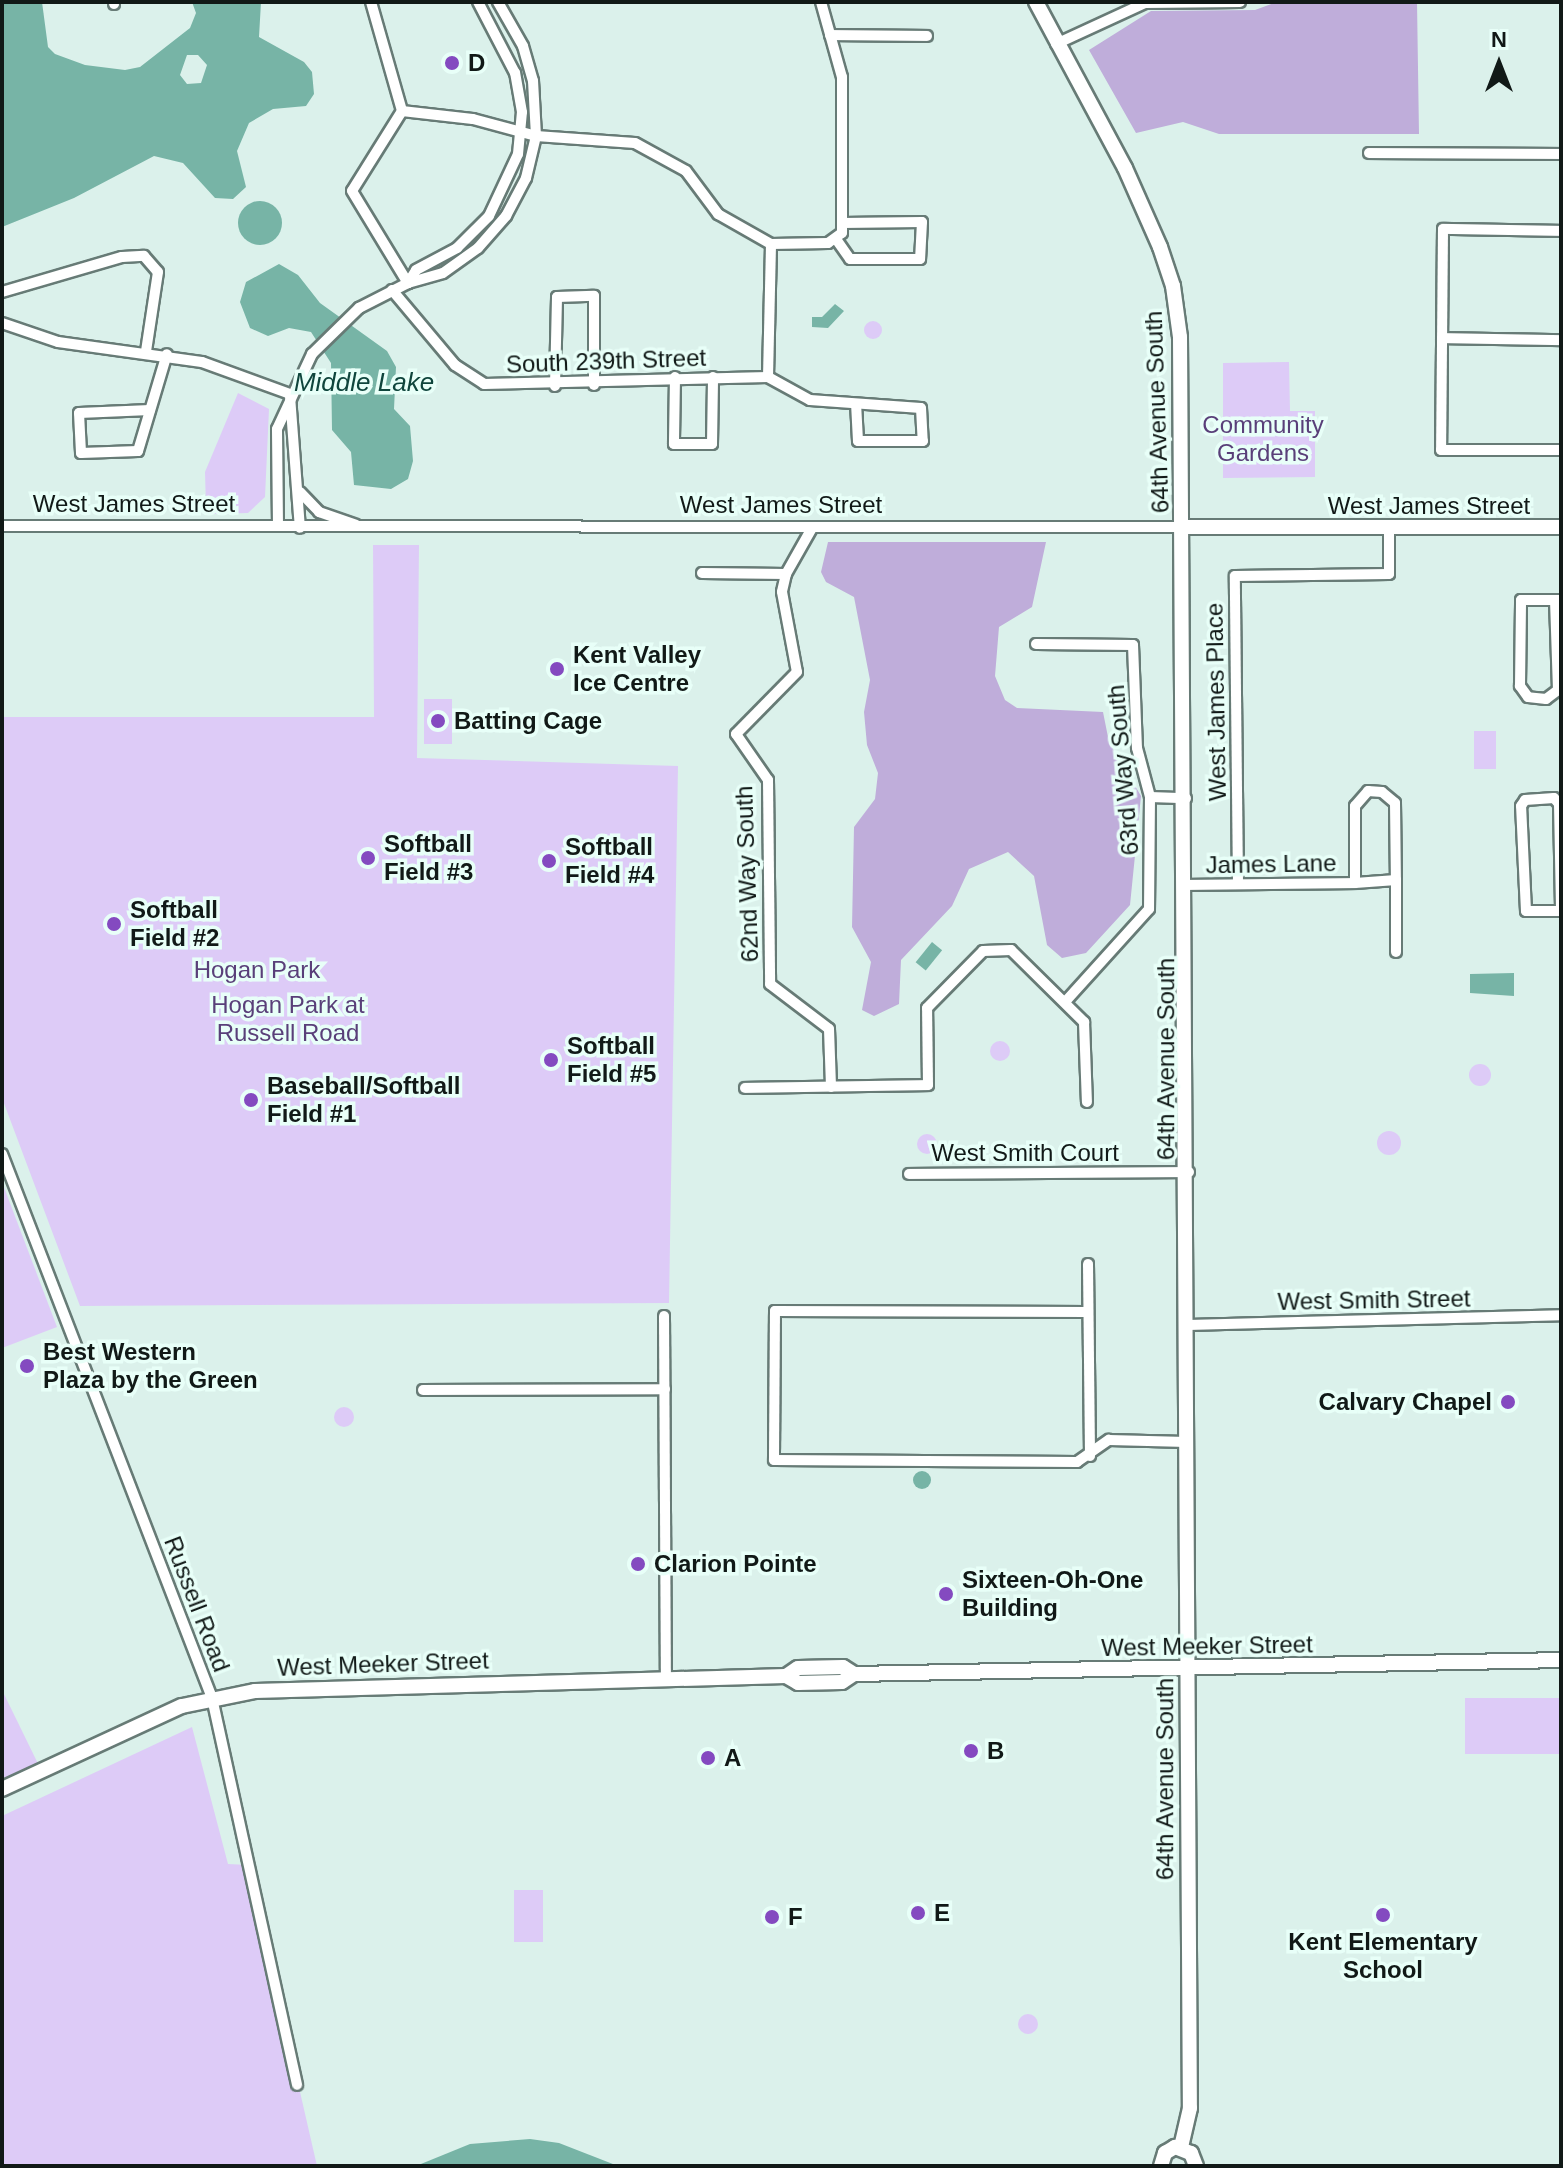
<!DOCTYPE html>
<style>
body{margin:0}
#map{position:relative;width:1563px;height:2168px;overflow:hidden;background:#dbf1eb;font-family:Helvetica,sans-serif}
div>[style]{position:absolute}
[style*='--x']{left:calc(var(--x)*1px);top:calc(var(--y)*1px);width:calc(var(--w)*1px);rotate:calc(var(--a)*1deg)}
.green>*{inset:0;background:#ddcbf7;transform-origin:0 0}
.round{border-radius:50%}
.forest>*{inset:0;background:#bfadda}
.water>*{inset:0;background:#77b4a6;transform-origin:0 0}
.roads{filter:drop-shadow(2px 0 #677b76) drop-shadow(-2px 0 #677b76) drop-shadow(0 2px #677b76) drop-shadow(0 -2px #677b76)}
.street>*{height:10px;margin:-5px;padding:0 5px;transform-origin:5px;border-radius:5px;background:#fff}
.secondary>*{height:14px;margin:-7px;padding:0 7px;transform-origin:7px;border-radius:7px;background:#fff}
.dots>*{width:22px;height:22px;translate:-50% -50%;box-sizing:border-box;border:4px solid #e8fff8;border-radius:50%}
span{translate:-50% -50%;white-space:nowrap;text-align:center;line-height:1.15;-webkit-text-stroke:7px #e8fff8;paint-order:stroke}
.poi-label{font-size:24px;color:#111917;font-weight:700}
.left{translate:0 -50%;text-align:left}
.right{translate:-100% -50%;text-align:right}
.street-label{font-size:24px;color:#111917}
.park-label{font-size:24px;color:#593f79}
.water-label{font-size:26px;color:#0f453c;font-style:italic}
.frame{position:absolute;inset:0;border:4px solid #111917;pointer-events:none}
.north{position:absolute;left:1459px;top:24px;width:80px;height:80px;-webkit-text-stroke:6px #e8fff8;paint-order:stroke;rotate:0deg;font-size:22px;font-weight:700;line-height:32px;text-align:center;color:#111917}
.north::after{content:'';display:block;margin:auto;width:28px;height:36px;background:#111917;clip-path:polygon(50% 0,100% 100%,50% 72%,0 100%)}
</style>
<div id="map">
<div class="green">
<i class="round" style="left:864px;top:321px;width:18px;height:18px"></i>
<i style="clip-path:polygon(1289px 362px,1290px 411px,1315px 411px,1315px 477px,1223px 478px,1223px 363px)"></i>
<i style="clip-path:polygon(238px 393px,269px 409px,265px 497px,248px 513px,214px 514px,206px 507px,205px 472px)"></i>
<i style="clip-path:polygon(373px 545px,419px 545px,417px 758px,678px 766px,669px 1303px,80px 1306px,2px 1098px,2px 717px,374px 717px)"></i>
<i style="left:424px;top:699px;width:28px;height:45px"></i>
<i style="left:1474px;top:731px;width:22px;height:38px"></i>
<i class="round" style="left:990px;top:1041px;width:20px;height:20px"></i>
<i class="round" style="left:1469px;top:1064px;width:22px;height:22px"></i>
<i class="round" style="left:1377px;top:1131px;width:24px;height:24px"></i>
<i class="round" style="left:917px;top:1134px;width:20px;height:20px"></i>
<i style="clip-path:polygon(2px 1182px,57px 1327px,2px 1348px)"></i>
<i class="round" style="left:334px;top:1407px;width:20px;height:20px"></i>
<i style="clip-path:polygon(2px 1690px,45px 1778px,2px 1798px)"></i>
<i style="left:1561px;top:1698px;width:56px;height:96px;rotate:90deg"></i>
<i style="clip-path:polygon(192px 1727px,228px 1864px,248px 1865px,317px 2166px,2px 2166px,2px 1816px)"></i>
<i style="left:543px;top:1890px;width:52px;height:29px;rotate:90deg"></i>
<i class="round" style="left:1018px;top:2014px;width:20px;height:20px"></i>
</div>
<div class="forest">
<i style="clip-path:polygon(1277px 2px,1417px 2px,1419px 134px,1219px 134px,1183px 122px,1136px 133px,1089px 50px,1151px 11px,1255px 10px)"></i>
<i style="clip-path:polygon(828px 542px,1046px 542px,1032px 607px,999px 627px,995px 676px,1005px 700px,1017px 708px,1103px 712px,1109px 742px,1141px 796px,1130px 905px,1086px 953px,1062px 958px,1047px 945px,1034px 876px,1008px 852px,969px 869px,952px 906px,901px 960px,899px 1004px,874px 1016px,862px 1010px,871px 962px,852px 927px,854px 827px,875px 799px,878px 773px,867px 745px,864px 712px,870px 680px,854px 597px,826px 582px,821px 572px)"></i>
</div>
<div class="water">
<i style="clip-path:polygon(evenodd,2px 2px,42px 2px,48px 47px,55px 54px,85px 65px,125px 70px,140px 67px,190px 28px,196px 13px,192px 2px,261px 2px,259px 37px,304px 62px,312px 72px,314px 94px,306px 106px,273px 109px,249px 123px,237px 151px,246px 187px,233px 199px,215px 198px,183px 163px,154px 156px,74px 198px,2px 227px,2px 2px,187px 55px,198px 55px,207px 65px,201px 83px,187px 84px,180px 75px,187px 55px)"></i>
<i class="round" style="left:238px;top:201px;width:44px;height:44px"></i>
<i style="clip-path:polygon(279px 264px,298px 275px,320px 303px,387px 351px,396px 367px,394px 409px,410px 426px,413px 461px,408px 479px,391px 489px,354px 485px,351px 452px,332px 430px,331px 363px,311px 332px,289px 328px,268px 336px,250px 328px,240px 302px,246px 282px)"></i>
<i style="clip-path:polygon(835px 304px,844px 311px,828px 328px,812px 327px,812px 317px,822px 317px)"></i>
<i style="left:932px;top:942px;width:13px;height:26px;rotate:39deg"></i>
<i style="clip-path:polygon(1514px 973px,1514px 996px,1470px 993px,1470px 974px)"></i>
<i class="round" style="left:913px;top:1471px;width:18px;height:18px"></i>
<i style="clip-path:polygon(530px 2139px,559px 2143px,618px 2166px,416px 2166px,470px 2144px)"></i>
</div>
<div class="roads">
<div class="street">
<i style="--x:114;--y:2;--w:2;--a:90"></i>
<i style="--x:371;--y:2;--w:113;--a:74.1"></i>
<i style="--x:402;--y:111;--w:94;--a:122"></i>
<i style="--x:352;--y:191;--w:108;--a:58.7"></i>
<i style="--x:821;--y:2;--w:78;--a:74.4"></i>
<i style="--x:842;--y:77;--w:146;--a:90"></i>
<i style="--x:830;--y:35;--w:97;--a:0.6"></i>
<i style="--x:1056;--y:44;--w:98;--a:-24.7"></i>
<i style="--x:1145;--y:3;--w:95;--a:-0.6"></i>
<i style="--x:402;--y:111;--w:71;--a:6.4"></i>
<i style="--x:473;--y:119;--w:65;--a:15.1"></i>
<i style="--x:536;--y:136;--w:99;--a:4"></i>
<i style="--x:635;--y:143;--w:58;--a:28.8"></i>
<i style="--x:686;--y:171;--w:54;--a:53.3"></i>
<i style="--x:718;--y:214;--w:61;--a:29.5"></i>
<i style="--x:771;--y:244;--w:57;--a:-1"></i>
<i style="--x:828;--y:243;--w:17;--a:-36"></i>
<i style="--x:842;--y:233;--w:10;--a:-90"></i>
<i style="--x:842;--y:223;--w:80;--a:-0.7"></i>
<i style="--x:922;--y:222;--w:37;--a:93"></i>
<i style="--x:920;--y:259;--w:70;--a:180"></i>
<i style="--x:850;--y:259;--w:24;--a:-125"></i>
<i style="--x:1369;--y:153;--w:192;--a:0.3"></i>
<i style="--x:1561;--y:231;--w:118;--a:-179"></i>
<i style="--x:1443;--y:229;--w:221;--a:90.5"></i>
<i style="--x:1441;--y:450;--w:120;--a:0"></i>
<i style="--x:408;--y:283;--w:15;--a:-58"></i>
<i style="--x:416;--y:270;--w:47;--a:-28.2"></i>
<i style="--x:457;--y:248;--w:45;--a:-45"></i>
<i style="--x:489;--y:216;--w:68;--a:-64.9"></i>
<i style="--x:518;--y:154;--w:42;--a:-84.6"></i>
<i style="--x:522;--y:112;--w:40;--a:-100"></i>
<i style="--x:515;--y:73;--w:80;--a:-117.5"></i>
<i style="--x:392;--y:290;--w:98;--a:50"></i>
<i style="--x:455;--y:365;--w:35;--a:33"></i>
<i style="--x:484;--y:384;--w:284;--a:-1.4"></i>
<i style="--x:768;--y:377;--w:48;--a:28.7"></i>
<i style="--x:810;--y:400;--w:111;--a:4.1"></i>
<i style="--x:921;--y:408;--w:33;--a:87"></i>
<i style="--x:923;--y:441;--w:65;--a:180"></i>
<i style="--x:858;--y:441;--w:35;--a:-93"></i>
<i style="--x:2;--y:292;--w:125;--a:-16.3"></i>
<i style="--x:122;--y:257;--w:22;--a:-3"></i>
<i style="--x:144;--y:256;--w:21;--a:49"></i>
<i style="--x:158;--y:272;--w:80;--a:98.6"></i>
<i style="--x:2;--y:323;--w:59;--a:18.7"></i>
<i style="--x:58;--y:342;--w:145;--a:7.9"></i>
<i style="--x:202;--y:362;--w:94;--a:20"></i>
<i style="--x:1442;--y:338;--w:119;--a:1"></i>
<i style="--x:675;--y:377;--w:67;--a:90.9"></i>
<i style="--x:674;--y:444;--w:38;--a:0"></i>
<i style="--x:712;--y:444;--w:67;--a:-89.1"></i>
<i style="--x:768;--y:377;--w:133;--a:-88.7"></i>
<i style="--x:555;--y:386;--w:89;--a:-88.7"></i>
<i style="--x:557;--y:297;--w:37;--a:-2"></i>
<i style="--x:594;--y:296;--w:89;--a:90"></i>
<i style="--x:290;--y:396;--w:132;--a:85.7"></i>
<i style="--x:150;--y:410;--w:71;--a:177.6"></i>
<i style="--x:79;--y:413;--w:40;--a:87.1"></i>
<i style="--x:81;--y:453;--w:57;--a:-2"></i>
<i style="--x:138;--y:451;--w:101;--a:-73.4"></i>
<i style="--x:300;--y:492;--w:28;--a:46"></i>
<i style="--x:319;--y:512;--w:39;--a:19"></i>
<i style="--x:2;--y:526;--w:1180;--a:0.05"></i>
<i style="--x:278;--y:526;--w:97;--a:-90.6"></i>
<i style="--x:277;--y:429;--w:83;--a:-65"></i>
<i style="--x:312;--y:354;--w:66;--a:-44.4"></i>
<i style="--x:359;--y:308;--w:55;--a:-27"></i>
<i style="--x:408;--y:283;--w:36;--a:-16"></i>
<i style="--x:443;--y:273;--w:43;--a:-35.5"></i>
<i style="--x:478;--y:248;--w:43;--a:-48.8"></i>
<i style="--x:506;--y:216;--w:43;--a:-62.2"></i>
<i style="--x:526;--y:178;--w:43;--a:-76.6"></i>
<i style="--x:536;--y:136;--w:55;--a:-93.1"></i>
<i style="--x:533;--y:81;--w:36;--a:-106"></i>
<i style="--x:523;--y:46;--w:51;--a:-119.6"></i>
<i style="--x:812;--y:528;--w:53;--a:119.5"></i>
<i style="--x:786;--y:574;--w:18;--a:103"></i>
<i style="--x:782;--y:592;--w:81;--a:79.4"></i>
<i style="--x:797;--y:672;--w:87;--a:134.5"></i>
<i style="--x:736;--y:734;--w:56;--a:55.2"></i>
<i style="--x:768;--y:780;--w:204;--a:89.4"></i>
<i style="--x:770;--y:984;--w:74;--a:37.3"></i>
<i style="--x:829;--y:1029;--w:58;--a:88"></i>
<i style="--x:702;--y:573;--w:84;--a:0.7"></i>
<i style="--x:1555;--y:600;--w:90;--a:88.1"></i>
<i style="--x:1558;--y:690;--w:15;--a:143"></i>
<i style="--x:1546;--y:699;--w:18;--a:-174"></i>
<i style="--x:1528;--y:697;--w:14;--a:-126"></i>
<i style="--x:1520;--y:686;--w:86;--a:-89.3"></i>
<i style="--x:1521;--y:600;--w:40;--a:0"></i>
<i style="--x:1036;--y:644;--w:97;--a:0.6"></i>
<i style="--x:1133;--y:645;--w:103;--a:87.8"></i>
<i style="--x:1137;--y:748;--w:51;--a:75.1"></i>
<i style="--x:1150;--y:797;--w:112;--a:90.5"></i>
<i style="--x:1149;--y:909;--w:125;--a:132.1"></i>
<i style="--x:1150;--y:797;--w:36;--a:2"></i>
<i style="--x:1554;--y:798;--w:8;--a:50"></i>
<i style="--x:1559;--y:804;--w:107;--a:88.9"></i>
<i style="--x:1561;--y:911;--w:35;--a:180"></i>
<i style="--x:1526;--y:911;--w:105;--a:-92.7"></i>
<i style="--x:1521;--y:806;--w:7;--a:-56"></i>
<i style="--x:1525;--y:800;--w:29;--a:-4"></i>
<i style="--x:1238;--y:884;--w:308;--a:-90.6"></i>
<i style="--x:1235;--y:576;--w:154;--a:-0.7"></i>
<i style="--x:1389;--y:574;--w:46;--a:-90"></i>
<i style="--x:1187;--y:885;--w:168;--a:-0.7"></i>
<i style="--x:1396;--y:952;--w:72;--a:-90"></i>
<i style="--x:1396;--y:880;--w:41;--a:175.8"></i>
<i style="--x:1355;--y:883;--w:77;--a:-90"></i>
<i style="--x:1355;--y:806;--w:20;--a:-49"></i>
<i style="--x:1368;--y:791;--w:14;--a:4"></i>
<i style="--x:1382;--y:792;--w:17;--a:40"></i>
<i style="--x:1395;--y:803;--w:77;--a:89.3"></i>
<i style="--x:745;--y:1088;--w:183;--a:-0.9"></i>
<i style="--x:928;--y:1085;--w:77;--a:-90.7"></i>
<i style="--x:927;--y:1008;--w:80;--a:-45.5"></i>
<i style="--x:983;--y:951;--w:28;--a:-2"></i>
<i style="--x:1011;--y:950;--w:103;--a:44.6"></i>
<i style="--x:1084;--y:1022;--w:80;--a:87.9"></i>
<i style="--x:2;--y:1154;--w:583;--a:68.89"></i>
<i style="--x:212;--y:1698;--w:396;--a:77.6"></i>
<i style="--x:909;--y:1174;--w:280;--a:-0.4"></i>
<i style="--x:1088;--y:1264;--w:192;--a:89.4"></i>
<i style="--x:1088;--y:1312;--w:313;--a:-179.8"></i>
<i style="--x:775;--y:1311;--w:149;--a:90.4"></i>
<i style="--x:774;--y:1460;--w:303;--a:0.4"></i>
<i style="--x:1077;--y:1462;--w:39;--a:-35"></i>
<i style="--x:1109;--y:1440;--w:78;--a:1.5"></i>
<i style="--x:664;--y:1316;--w:363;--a:89.7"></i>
<i style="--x:1188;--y:1325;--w:373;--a:-1.5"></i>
<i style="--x:423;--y:1390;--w:242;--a:-0.2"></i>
</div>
<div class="secondary">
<i style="--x:1036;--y:2;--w:188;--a:61.8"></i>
<i style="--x:1125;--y:168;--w:86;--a:66.1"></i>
<i style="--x:1160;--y:247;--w:41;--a:71.6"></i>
<i style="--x:1173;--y:286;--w:51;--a:82.2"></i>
<i style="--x:1180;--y:337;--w:1771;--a:89.68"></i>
<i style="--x:1190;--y:2108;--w:40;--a:103"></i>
<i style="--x:1182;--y:527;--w:379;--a:0"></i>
<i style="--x:786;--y:1676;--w:14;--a:-34"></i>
<i style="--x:798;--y:1668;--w:45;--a:-1.3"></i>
<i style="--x:843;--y:1667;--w:13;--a:32"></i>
<i style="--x:2;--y:1789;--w:198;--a:-24.8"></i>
<i style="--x:182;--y:1706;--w:75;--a:-11.6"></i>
<i style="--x:255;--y:1691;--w:531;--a:-1.62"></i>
<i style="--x:786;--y:1676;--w:14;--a:30"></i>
<i style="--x:798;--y:1683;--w:44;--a:-1.3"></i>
<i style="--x:842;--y:1682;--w:14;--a:-34"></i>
<i style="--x:854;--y:1674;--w:707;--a:-1.13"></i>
<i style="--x:1161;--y:2166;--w:14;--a:-73"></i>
<i style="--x:1165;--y:2153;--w:12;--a:-31"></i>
<i style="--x:1175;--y:2147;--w:17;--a:21"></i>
<i style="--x:1191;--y:2153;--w:14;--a:69"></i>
</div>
</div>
<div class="dots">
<i style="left:452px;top:63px;background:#844ac0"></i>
<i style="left:557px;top:669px;background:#844ac0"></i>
<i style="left:438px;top:721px;background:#844ac0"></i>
<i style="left:368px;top:858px;background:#844ac0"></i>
<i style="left:549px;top:861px;background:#844ac0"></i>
<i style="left:114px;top:924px;background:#844ac0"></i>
<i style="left:551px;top:1060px;background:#844ac0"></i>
<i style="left:251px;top:1100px;background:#844ac0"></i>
<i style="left:27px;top:1366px;background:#844ac0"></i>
<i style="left:1508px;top:1402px;background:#844ac0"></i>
<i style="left:638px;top:1564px;background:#844ac0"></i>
<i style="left:946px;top:1594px;background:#844ac0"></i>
<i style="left:971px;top:1751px;background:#844ac0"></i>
<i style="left:708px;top:1758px;background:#844ac0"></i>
<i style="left:918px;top:1913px;background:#844ac0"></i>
<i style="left:1383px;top:1915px;background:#844ac0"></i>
<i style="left:772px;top:1917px;background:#844ac0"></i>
</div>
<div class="poi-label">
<span class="left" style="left:468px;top:63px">D</span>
<span class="left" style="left:573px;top:669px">Kent Valley<br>Ice Centre</span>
<span class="left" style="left:454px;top:721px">Batting Cage</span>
<span class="left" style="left:384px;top:858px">Softball<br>Field #3</span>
<span class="left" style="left:565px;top:861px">Softball<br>Field #4</span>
<span class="left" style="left:130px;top:924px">Softball<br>Field #2</span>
<span class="left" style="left:567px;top:1060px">Softball<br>Field #5</span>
<span class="left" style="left:267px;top:1100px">Baseball/Softball<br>Field #1</span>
<span class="left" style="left:43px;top:1366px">Best Western<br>Plaza by the Green</span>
<span class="right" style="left:1492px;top:1402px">Calvary Chapel</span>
<span class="left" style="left:654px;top:1564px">Clarion Pointe</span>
<span class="left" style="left:962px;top:1594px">Sixteen-Oh-One<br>Building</span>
<span class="left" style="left:987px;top:1751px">B</span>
<span class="left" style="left:724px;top:1758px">A</span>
<span class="left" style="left:934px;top:1913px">E</span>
<span class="left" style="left:788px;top:1917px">F</span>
<span style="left:1383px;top:1956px">Kent Elementary<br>School</span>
</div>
<div class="street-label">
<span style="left:606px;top:361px;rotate:-2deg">South 239th Street</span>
<span style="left:1157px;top:412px;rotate:-92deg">64th Avenue South</span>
<span style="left:134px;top:504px">West James Street</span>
<span style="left:781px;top:505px">West James Street</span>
<span style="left:1429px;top:506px">West James Street</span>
<span style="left:1216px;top:702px;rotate:-91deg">West James Place</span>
<span style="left:1123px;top:770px;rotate:-95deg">63rd Way South</span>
<span style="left:1271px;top:864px;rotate:-1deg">James Lane</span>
<span style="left:747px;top:874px;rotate:-92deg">62nd Way South</span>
<span style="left:1166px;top:1059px;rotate:-90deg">64th Avenue South</span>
<span style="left:1025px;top:1153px">West Smith Court</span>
<span style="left:1374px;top:1300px;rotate:-1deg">West Smith Street</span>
<span style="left:197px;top:1604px;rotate:69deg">Russell Road</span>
<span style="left:1207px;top:1646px;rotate:-1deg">West Meeker Street</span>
<span style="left:383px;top:1664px;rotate:-2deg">West Meeker Street</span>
<span style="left:1165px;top:1779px;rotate:-90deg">64th Avenue South</span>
</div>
<div class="park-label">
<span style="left:1263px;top:439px">Community<br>Gardens</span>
<span style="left:257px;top:970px">Hogan Park</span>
<span style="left:288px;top:1019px">Hogan Park at<br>Russell Road</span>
</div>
<div class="water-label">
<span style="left:364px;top:383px">Middle Lake</span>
</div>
<div class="frame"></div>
<div class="north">N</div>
</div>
